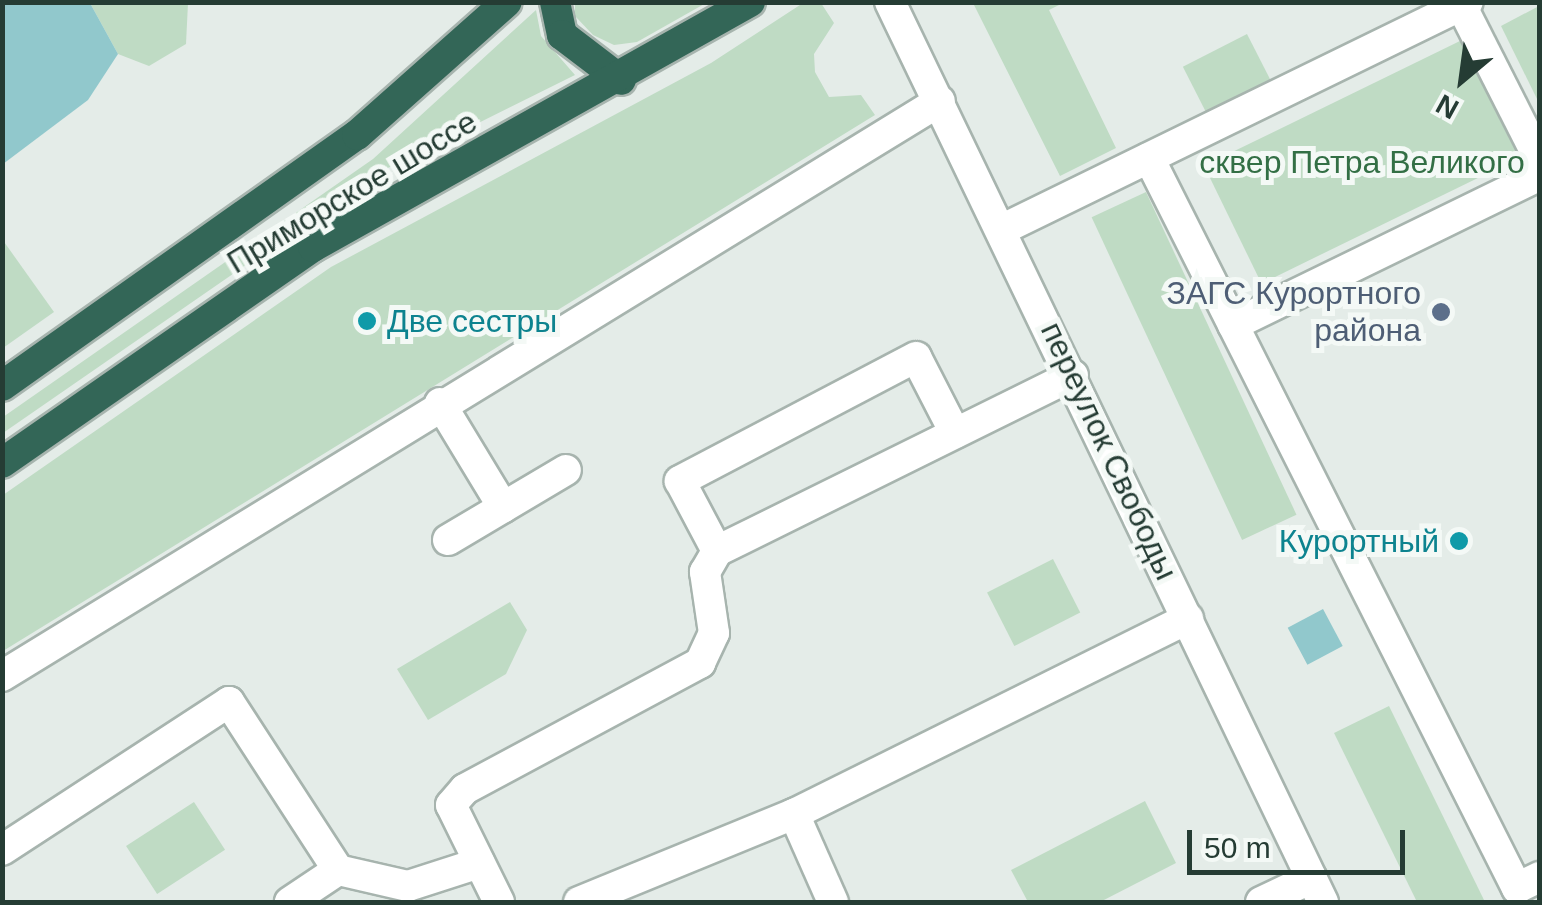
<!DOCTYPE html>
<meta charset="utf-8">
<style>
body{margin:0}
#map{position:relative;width:1542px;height:905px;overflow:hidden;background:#e4ece8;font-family:Helvetica,sans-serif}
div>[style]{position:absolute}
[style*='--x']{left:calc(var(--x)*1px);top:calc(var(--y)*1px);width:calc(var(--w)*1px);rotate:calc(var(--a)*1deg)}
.green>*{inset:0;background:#bfdbc4;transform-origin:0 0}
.water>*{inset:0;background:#91c8cc;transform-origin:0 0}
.roads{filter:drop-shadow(2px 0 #a7b4ae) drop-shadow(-2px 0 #a7b4ae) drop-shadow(0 2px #a7b4ae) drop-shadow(0 -2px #a7b4ae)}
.minor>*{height:30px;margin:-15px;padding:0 15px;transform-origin:15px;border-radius:15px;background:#fff}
.highway>*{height:30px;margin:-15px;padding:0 15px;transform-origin:15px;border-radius:15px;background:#336657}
.dots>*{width:28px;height:28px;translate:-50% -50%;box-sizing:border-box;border:5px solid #f4f9f6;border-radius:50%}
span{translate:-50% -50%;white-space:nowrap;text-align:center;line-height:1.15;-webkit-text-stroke:10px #f4f9f6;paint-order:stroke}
.park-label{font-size:32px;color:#336f45}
.street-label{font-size:32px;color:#253c34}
.service-label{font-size:32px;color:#4e5e75}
.right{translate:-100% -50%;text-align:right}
.culture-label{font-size:32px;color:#0d838f}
.left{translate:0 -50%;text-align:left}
.frame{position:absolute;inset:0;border:5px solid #253c34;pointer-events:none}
.north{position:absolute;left:1412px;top:30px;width:100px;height:100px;-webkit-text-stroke:8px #f4f9f6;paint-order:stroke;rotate:209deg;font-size:28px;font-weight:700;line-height:40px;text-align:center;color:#253c34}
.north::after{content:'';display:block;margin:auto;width:35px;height:45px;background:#253c34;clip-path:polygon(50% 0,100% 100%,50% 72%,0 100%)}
.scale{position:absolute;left:1187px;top:830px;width:218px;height:45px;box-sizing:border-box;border:5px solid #253c34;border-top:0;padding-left:12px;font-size:30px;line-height:35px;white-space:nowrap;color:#253c34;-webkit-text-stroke:8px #f4f9f6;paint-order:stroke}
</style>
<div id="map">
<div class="green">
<i style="clip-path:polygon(90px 3px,188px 3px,186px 44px,149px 66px,118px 54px)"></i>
<i style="clip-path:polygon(575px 3px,575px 2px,706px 3px,637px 42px,614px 45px,593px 35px,575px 16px)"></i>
<i style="clip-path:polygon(803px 3px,821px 3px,834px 23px,814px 54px,815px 72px,829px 97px,861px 95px,875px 115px,3px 651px,3px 495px,331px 267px,711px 63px)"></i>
<i style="clip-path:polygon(973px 3px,1063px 3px,1049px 10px,1116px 148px,1060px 176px)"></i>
<i style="clip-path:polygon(1539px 6px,1539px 103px,1501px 26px)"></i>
<i style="clip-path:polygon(536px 10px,541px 36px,575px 75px,382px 171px,3px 433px,3px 417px,373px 159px)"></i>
<i style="left:1247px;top:34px;width:62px;height:72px;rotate:63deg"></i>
<i style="left:1462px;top:40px;width:131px;height:287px;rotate:64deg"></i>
<i style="left:1146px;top:192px;width:356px;height:60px;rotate:65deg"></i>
<i style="clip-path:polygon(2px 239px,54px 312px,3px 348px,2px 348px)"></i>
<i style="left:1053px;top:559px;width:60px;height:74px;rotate:63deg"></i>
<i style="clip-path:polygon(510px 602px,527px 630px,506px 674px,428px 720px,397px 669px)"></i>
<i style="clip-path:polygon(1389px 706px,1485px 902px,1417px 902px,1334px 733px)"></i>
<i style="clip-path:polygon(1145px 801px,1176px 863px,1100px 902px,1028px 902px,1011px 870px)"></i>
<i style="left:194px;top:802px;width:57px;height:81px;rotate:57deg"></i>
</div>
<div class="water">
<i style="clip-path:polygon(3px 2px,90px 3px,118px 54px,88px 100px,3px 164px)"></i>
<i style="left:1323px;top:609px;width:42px;height:40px;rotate:62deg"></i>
</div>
<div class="roads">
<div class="minor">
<i style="--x:890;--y:2;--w:999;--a:64.31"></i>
<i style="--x:1461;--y:5;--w:175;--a:63.1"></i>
<i style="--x:1149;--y:158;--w:818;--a:63.25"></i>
<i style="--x:1517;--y:888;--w:25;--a:-26"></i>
<i style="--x:1003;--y:229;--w:517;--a:-26.02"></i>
<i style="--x:1233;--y:325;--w:342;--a:-26"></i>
<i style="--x:440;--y:403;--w:122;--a:58.8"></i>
<i style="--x:955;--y:433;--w:85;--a:-117.2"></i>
<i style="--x:916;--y:357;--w:267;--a:152.3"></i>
<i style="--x:680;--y:481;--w:79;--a:62.1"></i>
<i style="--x:717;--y:551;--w:397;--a:-26.3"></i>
<i style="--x:448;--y:540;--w:137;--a:-30.7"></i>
<i style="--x:2;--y:676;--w:1100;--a:-31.51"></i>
<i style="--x:794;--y:814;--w:96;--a:66.1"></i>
<i style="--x:2;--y:850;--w:271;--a:-33.1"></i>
<i style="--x:229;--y:702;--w:200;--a:57"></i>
<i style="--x:338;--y:870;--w:58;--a:146.3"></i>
<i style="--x:338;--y:870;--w:72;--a:12.9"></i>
<i style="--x:408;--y:886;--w:75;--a:-17.9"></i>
<i style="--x:499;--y:902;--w:108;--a:-116.3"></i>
<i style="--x:451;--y:805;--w:21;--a:-49"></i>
<i style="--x:465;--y:789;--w:267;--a:-28.2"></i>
<i style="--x:700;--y:663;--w:33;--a:-65"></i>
<i style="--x:714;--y:633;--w:62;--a:-98.4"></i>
<i style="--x:705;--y:572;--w:24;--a:-60"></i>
<i style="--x:579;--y:902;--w:232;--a:-22.3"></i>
<i style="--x:794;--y:814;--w:440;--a:-26.4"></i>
<i style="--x:1261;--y:902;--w:56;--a:-25.2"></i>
</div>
<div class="highway">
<i style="--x:555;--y:2;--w:34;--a:78"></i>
<i style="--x:562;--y:35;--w:74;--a:37.3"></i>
<i style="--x:2;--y:386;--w:435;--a:-35.3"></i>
<i style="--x:357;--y:135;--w:200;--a:-41.6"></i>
<i style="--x:2;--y:463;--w:379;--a:-34.8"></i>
<i style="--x:313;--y:247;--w:501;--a:-29.28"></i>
</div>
</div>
<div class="dots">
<i style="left:1441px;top:312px;background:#5c6f8a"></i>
<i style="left:367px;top:321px;background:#0f9aa8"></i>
<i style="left:1459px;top:541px;background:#0f9aa8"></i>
</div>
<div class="park-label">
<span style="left:1362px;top:162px">сквер Петра Великого</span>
</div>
<div class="street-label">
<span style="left:352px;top:192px;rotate:-31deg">Приморское шоссе</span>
<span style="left:1109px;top:451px;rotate:65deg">переулок Свободы</span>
</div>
<div class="service-label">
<span class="right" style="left:1421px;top:312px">ЗАГС Курортного<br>района</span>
</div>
<div class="culture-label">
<span class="left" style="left:387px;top:321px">Две сестры</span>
<span class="right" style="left:1439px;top:541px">Курортный</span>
</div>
<div class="frame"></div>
<div class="north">N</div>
<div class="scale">50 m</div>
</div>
